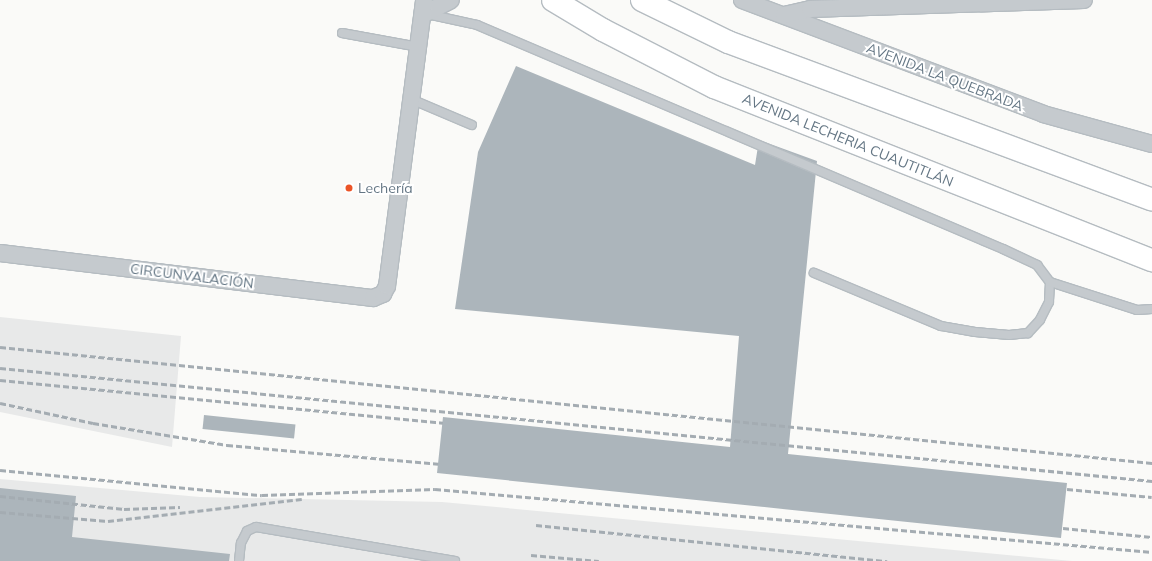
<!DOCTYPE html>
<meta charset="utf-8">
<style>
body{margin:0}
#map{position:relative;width:1152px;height:561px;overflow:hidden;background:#fafaf8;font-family:Mulish,sans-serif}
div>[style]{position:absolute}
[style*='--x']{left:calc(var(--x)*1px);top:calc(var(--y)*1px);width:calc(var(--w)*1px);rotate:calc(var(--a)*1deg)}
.built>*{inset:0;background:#e8e9e9}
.building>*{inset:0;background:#acb5bb;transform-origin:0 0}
.roads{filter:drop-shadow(1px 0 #b5bcc1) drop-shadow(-1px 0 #b5bcc1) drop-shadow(0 1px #b5bcc1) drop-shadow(0 -1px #b5bcc1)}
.lane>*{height:8px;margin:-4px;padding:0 4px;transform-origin:4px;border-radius:4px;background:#c5cace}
.street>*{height:16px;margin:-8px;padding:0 8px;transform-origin:8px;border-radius:8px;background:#c5cace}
.secondary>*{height:22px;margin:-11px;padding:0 11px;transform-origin:11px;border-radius:11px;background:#fff}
.rail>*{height:3px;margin-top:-1.5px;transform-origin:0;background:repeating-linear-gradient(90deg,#a4acb2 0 6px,transparent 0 9px)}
.dots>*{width:11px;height:11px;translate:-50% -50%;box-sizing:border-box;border:2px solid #fff;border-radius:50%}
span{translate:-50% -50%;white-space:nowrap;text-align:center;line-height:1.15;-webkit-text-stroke:4px #fff;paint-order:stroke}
.street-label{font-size:14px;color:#647684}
.poi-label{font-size:14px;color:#647684}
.left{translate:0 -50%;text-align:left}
</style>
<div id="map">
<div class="built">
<i style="clip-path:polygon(0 317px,181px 336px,172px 447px,0 412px)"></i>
<i style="clip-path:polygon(0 479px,200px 497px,442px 502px,1072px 561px,0 561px)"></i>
</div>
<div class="building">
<i style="clip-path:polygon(516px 66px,755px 165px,759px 140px,817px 161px,788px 454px,1067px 483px,1061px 538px,437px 473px,443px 417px,730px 447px,739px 336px,455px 309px,478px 152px)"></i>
<i style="left:204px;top:415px;width:92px;height:14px;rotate:6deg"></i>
<i style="clip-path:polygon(0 488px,76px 496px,72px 537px,230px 554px,229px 561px,0 561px)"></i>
</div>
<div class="roads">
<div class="lane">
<i style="--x:427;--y:14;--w:51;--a:12.4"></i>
<i style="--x:477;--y:25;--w:572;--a:23.07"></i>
<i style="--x:1003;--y:249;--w:38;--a:25"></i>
<i style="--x:1037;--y:265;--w:21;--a:53"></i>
<i style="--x:1050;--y:282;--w:20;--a:93"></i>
<i style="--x:1049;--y:302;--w:20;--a:117"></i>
<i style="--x:1040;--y:320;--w:18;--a:133"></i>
<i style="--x:1028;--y:333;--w:19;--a:174"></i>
<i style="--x:1009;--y:335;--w:34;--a:-175"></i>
<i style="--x:975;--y:332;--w:35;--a:-170"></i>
<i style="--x:941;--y:326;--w:138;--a:-157.3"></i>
<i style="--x:342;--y:33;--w:78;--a:10.3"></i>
<i style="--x:413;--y:100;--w:64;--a:23"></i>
<i style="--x:1050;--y:282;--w:91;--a:17.8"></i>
<i style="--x:1137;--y:310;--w:15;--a:-4"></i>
<i style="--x:239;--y:561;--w:18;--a:-84"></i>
<i style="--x:241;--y:543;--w:13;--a:-63"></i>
<i style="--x:247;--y:531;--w:10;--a:-24"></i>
<i style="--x:256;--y:527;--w:202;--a:9.7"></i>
</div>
<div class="street">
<i style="--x:742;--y:0;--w:322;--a:20.7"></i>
<i style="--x:1043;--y:114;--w:113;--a:15.4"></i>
<i style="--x:424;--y:14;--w:30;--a:-27"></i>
<i style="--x:784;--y:15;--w:27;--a:-13"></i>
<i style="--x:810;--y:9;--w:274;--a:-1.9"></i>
<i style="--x:0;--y:253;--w:376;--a:6.9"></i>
<i style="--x:373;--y:298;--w:11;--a:-22"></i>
<i style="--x:383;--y:294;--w:9;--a:-63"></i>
<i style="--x:387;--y:286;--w:288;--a:-82.6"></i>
</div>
<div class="secondary">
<i style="--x:553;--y:0;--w:58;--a:31"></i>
<i style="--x:603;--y:30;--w:125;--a:27.2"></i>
<i style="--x:714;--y:87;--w:471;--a:21.6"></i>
<i style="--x:642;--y:0;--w:96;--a:26"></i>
<i style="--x:728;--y:42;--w:452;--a:20.4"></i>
</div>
</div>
<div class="rail">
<i style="--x:0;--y:347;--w:1158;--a:5.75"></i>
<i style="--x:0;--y:368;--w:1158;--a:5.6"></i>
<i style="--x:0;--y:380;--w:445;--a:5.5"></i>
<i style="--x:0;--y:403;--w:95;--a:12.1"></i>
<i style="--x:93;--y:423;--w:136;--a:9.3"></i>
<i style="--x:227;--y:445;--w:212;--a:5.1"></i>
<i style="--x:0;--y:470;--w:263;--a:5.5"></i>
<i style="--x:262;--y:495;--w:173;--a:-2"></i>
<i style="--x:435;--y:489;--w:720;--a:5.02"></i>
<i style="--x:1067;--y:489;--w:85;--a:5.4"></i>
<i style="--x:0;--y:496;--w:125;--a:6"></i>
<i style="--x:124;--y:509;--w:56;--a:-2"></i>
<i style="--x:0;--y:512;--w:108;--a:4.8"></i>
<i style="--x:108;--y:521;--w:195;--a:-6.5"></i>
<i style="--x:536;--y:525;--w:353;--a:5.9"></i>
<i style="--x:1063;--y:528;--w:89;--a:5.8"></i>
<i style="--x:531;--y:555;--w:68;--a:5"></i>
</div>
<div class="dots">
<i style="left:349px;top:188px;background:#eb5427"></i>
</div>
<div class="street-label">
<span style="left:945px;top:77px;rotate:21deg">AVENIDA LA QUEBRADA</span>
<span style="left:848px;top:140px;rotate:22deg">AVENIDA LECHERIA CUAUTITLÁN</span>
<span style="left:192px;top:276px;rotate:7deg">CIRCUNVALACIÓN</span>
</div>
<div class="poi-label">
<span class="left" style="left:358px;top:188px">Lechería</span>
</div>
</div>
